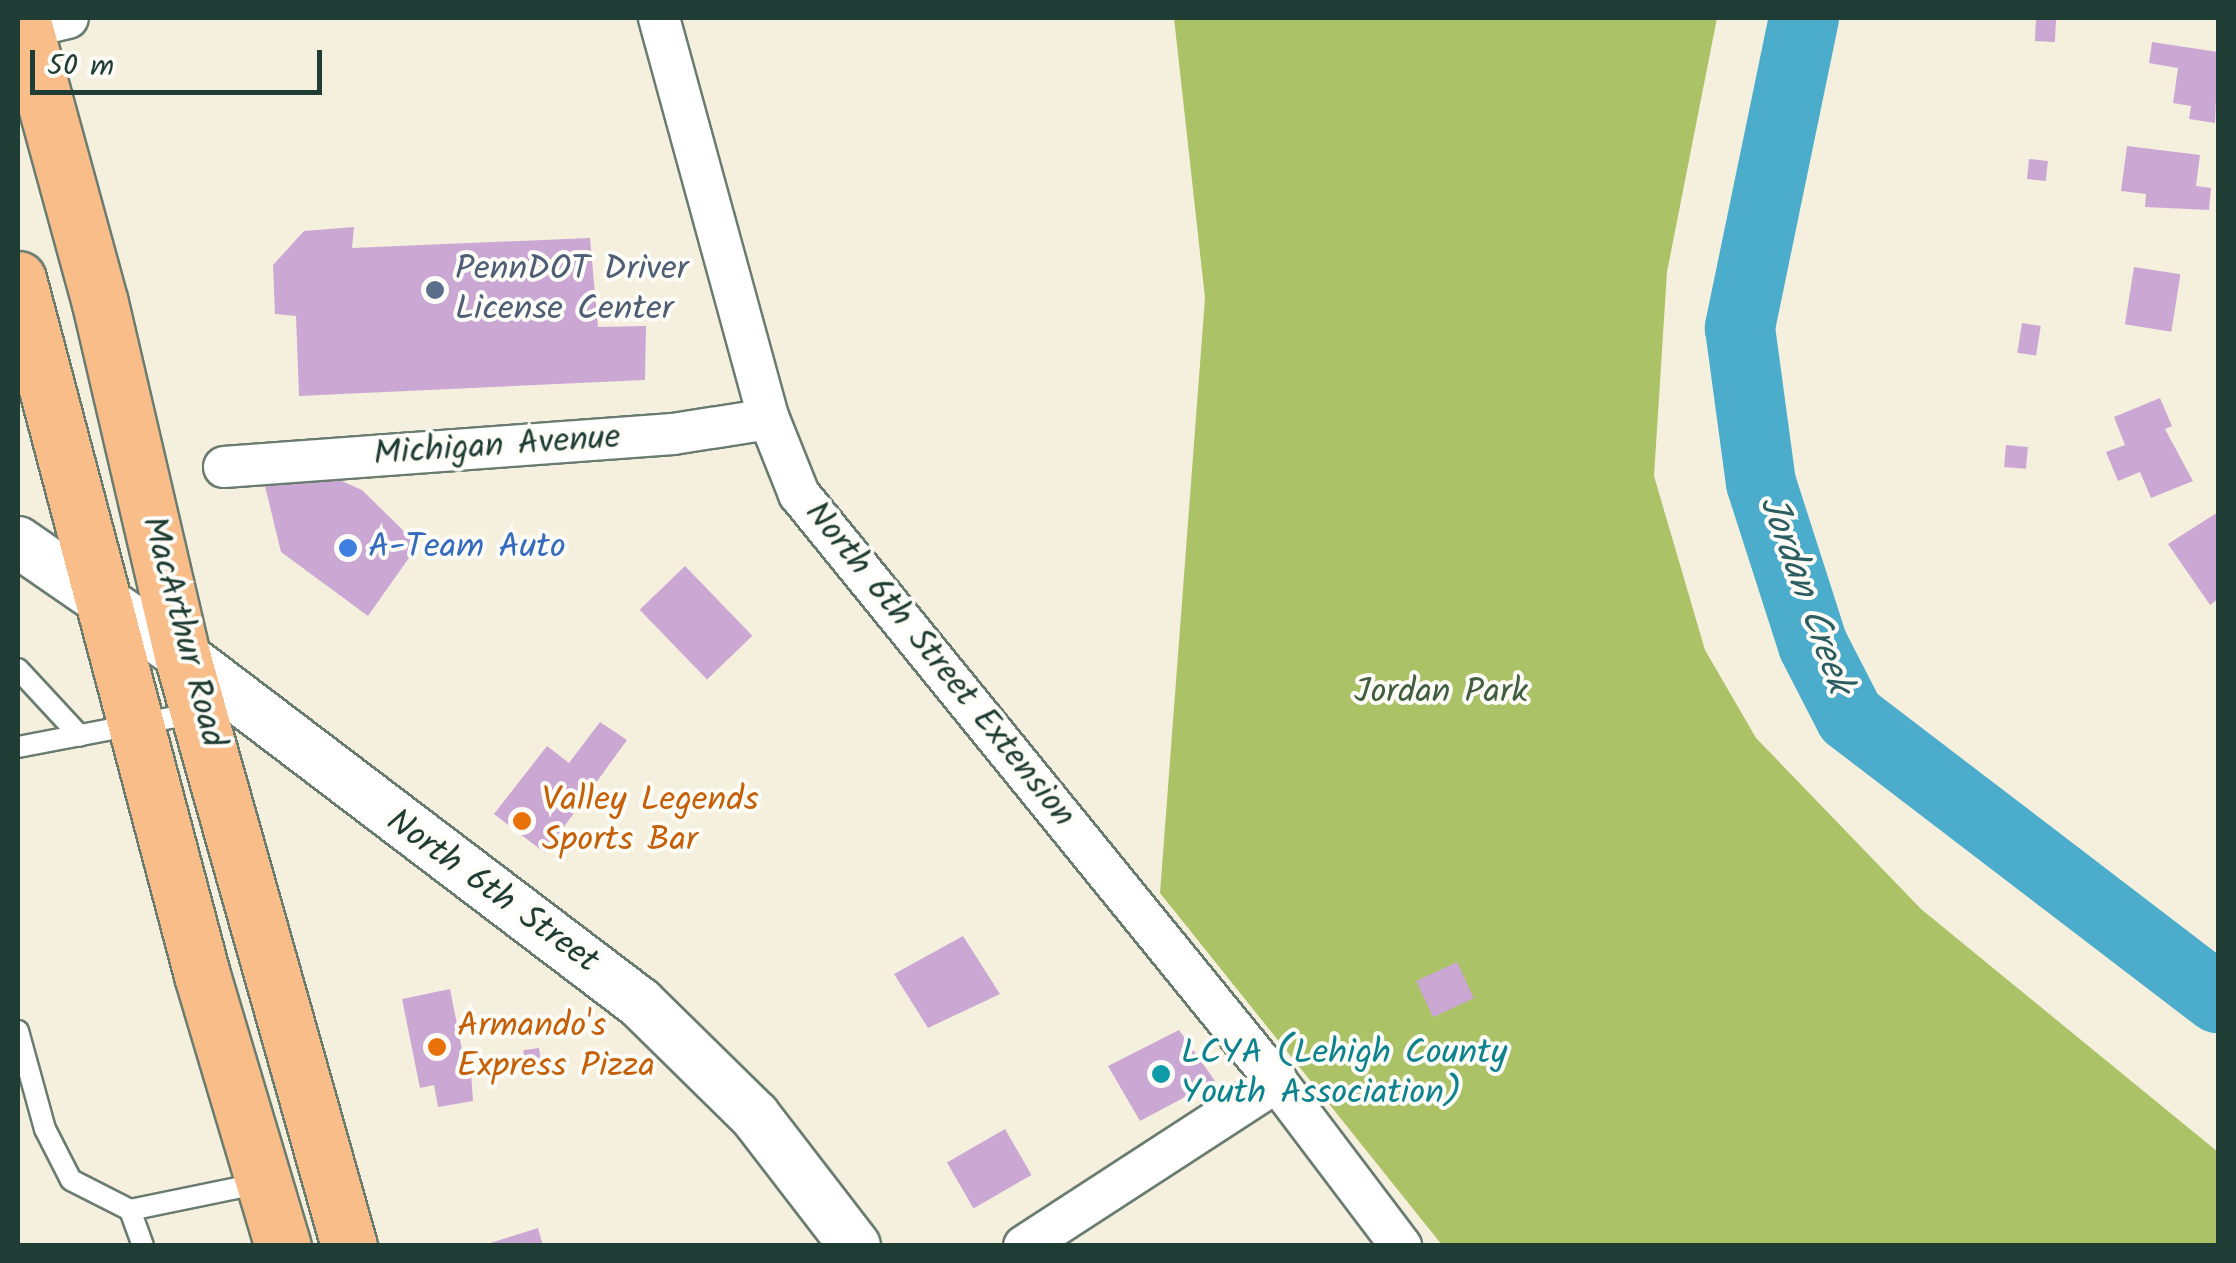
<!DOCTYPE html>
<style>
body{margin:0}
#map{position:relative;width:2236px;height:1263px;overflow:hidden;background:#f5f0de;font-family:Kalam,sans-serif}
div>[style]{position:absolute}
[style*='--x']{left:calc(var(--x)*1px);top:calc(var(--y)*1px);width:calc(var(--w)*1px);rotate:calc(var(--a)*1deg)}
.green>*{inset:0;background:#acc266}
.river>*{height:70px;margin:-35px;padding:0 35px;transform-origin:35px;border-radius:35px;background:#4caccb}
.building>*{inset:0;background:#cba8d4;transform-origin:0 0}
.roads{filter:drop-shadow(2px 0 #6a7c70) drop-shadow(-2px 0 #6a7c70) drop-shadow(0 2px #6a7c70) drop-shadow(0 -2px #6a7c70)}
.service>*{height:20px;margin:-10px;padding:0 10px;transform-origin:10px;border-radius:10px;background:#fff}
.minor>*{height:40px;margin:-20px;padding:0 20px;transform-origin:20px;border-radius:20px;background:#fff}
.tertiary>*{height:50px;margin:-25px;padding:0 25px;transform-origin:25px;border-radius:25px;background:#fff}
.primary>*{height:55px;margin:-27.5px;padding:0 27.5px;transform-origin:27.5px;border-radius:27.5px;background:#f8bd89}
.dots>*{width:28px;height:28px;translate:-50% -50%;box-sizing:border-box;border:5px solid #fdfcf7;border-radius:50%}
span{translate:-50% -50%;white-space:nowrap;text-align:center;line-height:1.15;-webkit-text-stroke:8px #fdfcf7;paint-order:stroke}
.service-label{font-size:35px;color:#4e5e75}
.left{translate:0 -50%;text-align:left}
.street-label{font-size:35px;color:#1f3d34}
.shop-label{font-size:35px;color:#366cbe}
.park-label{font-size:35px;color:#425e40}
.food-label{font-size:35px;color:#c56008}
.culture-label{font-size:35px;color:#0d838f}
.water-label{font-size:38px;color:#2c5e61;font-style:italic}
.frame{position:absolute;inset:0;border:20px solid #1f3d34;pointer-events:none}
.scale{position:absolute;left:30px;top:50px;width:292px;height:45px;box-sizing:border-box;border:5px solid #1f3d34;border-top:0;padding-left:12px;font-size:30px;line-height:35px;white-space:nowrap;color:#1f3d34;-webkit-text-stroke:8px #fdfcf7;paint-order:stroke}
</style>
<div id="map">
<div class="green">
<i style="clip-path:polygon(1174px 18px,1717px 18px,1667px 272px,1654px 476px,1705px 650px,1756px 738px,1921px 909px,2218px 1152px,2218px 1245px,1442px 1245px,1160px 893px,1205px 298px)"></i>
</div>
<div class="river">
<i style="--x:1804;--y:18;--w:317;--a:101.7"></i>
<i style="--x:1740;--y:328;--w:156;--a:82.3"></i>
<i style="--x:1761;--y:483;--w:170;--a:72.2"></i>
<i style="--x:1813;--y:645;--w:81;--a:62.8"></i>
<i style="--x:1850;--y:717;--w:463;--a:37.4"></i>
</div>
<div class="building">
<i style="left:2036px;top:19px;width:20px;height:22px;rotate:3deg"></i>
<i style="clip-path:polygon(2152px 42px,2218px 52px,2215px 123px,2189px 119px,2191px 106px,2173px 103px,2178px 68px,2149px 63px)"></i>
<i style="clip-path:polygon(2127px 146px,2200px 155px,2196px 186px,2211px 188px,2209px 210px,2145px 207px,2146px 194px,2121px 191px)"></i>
<i style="left:2029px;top:159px;width:19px;height:20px;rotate:6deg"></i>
<i style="clip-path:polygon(354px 227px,352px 248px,590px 238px,598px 327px,646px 326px,645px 380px,299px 396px,296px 316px,275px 314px,273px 265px,304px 231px)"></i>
<i style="left:2134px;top:267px;width:47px;height:58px;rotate:9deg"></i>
<i style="left:2022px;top:323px;width:19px;height:30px;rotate:9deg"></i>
<i style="clip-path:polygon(2160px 398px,2172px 426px,2165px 429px,2193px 481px,2151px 498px,2140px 472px,2118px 481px,2106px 452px,2125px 445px,2114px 417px)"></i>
<i style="left:2006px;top:445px;width:22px;height:22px;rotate:5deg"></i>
<i style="clip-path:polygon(326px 474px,362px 490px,418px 545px,368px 616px,281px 552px,265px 486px)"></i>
<i style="clip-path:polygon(2218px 512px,2218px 599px,2210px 605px,2168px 544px)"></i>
<i style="left:685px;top:566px;width:97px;height:63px;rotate:46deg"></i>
<i style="clip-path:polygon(600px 722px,627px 740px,545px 853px,494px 814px,547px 746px,569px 763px)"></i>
<i style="clip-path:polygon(963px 936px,1000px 994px,928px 1028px,894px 974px)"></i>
<i style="left:1457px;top:962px;width:40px;height:45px;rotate:65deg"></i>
<i style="clip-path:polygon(450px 989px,464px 1060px,470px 1059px,473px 1101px,438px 1107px,434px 1085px,420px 1088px,402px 999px)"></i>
<i style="clip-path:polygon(1179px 1030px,1215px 1081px,1140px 1121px,1108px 1066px)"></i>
<i style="left:539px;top:1048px;width:22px;height:16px;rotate:82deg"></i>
<i style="left:1005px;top:1129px;width:53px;height:67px;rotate:60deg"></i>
<i style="clip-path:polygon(538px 1228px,543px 1246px,484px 1246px,484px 1245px)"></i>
</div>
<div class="roads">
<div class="service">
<i style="--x:18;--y:669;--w:91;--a:47.2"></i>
<i style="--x:18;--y:747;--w:182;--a:-10.8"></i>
<i style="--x:18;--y:1031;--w:102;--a:74.6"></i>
<i style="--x:45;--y:1129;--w:57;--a:63"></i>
<i style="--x:71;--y:1180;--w:66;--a:27"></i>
<i style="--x:130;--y:1210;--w:38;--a:70"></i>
<i style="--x:130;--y:1210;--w:134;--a:-11.6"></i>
</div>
<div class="minor">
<i style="--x:659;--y:18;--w:416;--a:74.7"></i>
<i style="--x:769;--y:419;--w:81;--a:68.2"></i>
<i style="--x:799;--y:494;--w:758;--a:50.89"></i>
<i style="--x:1277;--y:1082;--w:206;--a:52.9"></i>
<i style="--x:25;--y:28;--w:44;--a:-13.1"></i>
<i style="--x:224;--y:467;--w:450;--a:-4.2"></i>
<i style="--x:673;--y:434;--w:97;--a:-8.9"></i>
<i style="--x:1024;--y:1246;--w:302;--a:-33"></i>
</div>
<div class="tertiary">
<i style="--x:18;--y:542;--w:199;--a:34.6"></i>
<i style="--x:182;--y:655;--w:575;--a:37.23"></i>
<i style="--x:640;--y:1003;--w:161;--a:44.5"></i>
<i style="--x:755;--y:1116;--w:164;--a:52.4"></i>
</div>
<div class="primary">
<i style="--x:22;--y:18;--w:295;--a:74.7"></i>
<i style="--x:100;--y:303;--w:361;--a:76.9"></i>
<i style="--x:182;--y:655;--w:614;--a:74.22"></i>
<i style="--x:18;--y:279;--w:720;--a:75.19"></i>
<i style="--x:202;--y:975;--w:283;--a:73.4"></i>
</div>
</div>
<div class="dots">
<i style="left:435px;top:290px;background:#5c6f8a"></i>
<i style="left:348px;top:548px;background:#3f7fe0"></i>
<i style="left:522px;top:821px;background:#e8710a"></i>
<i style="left:437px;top:1047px;background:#e8710a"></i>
<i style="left:1161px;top:1074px;background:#0f9aa8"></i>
</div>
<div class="service-label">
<span class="left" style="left:455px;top:290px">PennDOT Driver<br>License Center</span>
</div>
<div class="street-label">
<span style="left:497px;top:447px;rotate:-4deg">Michigan Avenue</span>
<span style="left:182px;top:632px;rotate:75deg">MacArthur Road</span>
<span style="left:939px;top:665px;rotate:51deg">North 6th Street Extension</span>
<span style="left:492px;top:892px;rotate:36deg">North 6th Street</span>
</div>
<div class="shop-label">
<span class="left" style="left:368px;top:548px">A-Team Auto</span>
</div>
<div class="park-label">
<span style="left:1441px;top:693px">Jordan Park</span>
</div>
<div class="food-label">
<span class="left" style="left:542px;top:821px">Valley Legends<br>Sports Bar</span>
<span class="left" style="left:457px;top:1047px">Armando's<br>Express Pizza</span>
</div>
<div class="culture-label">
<span class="left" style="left:1181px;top:1074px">LCYA (Lehigh County<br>Youth Association)</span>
</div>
<div class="water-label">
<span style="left:1804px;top:595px;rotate:70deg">Jordan Creek</span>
</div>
<div class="frame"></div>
<div class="scale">50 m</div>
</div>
